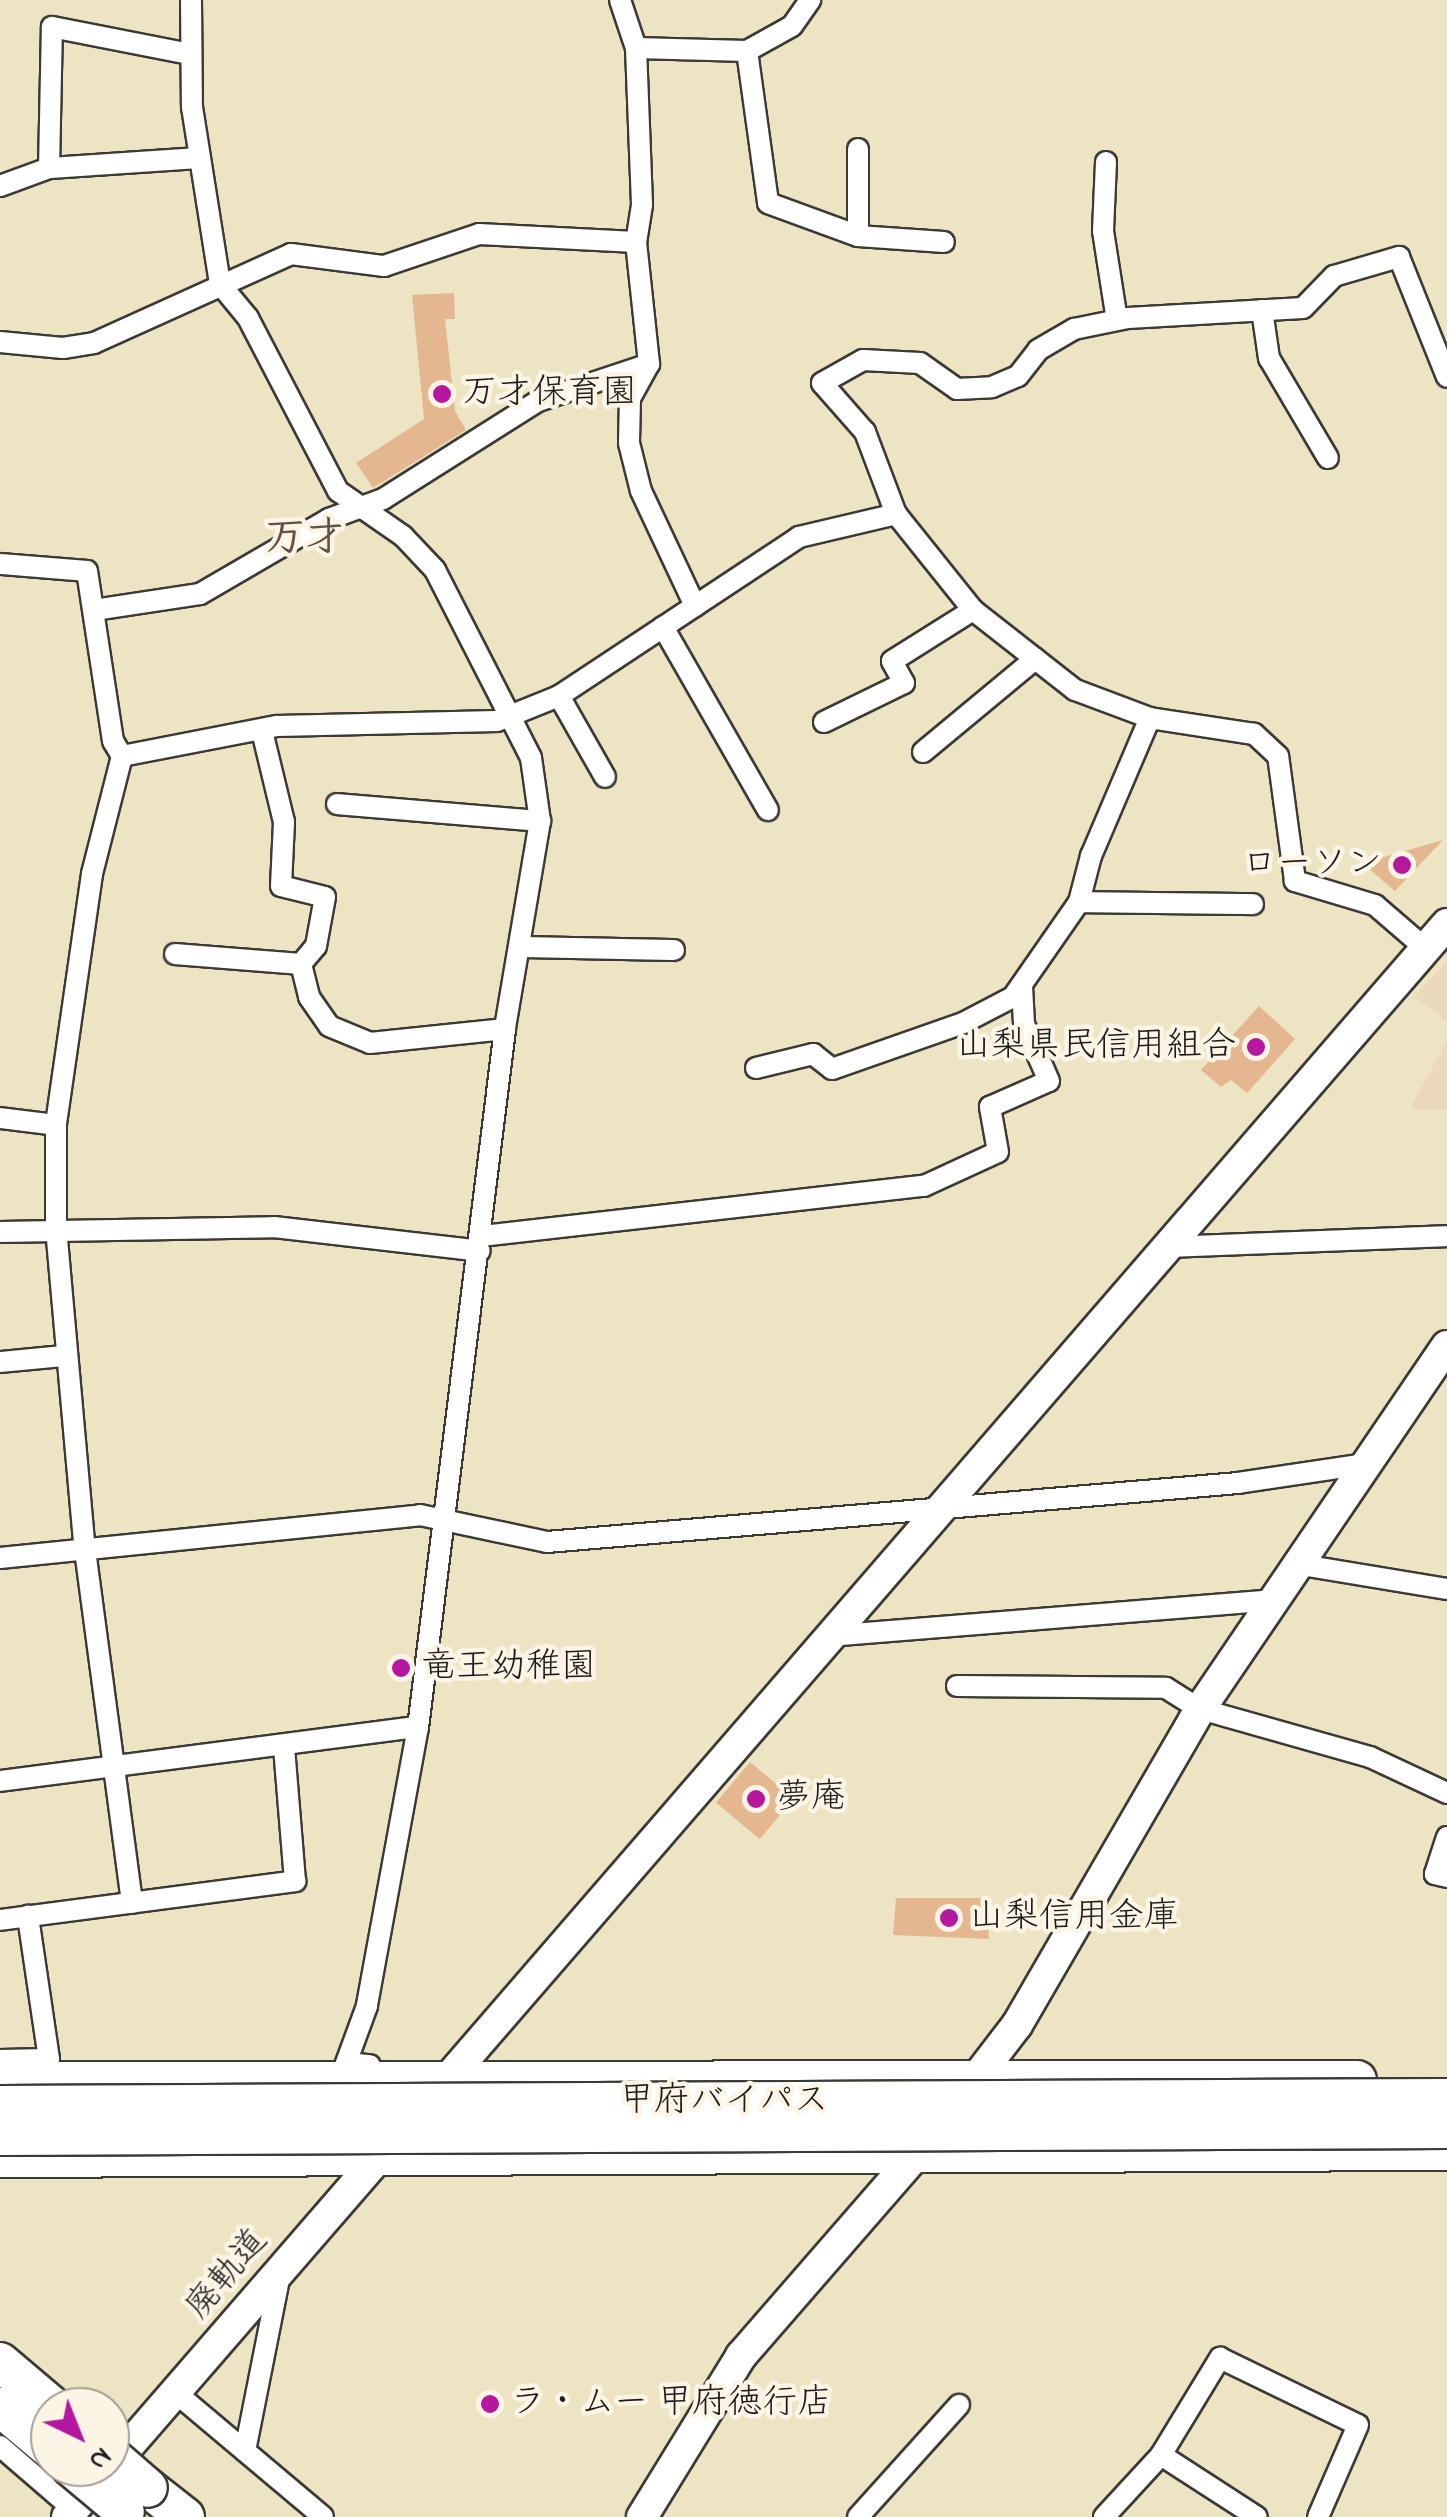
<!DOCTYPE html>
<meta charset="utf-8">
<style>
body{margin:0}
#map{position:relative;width:1447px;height:2517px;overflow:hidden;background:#ece4c3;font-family:"Indie Flower","Klee One",sans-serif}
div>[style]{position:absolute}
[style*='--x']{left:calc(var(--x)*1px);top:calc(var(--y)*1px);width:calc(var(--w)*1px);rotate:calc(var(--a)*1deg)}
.built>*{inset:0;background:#ecd8ba}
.building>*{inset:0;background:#e5b790;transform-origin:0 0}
.roads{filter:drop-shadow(2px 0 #3b3a35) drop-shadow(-2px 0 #3b3a35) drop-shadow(0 2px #3b3a35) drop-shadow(0 -2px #3b3a35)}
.street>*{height:20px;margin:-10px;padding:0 10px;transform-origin:10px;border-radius:10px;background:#fff}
.secondary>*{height:30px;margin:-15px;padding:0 15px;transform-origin:15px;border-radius:15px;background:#fff}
.highway>*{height:38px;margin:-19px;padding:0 19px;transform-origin:19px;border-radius:19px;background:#fff}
.bridges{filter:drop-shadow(2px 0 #3b3a35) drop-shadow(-2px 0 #3b3a35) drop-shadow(0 2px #3b3a35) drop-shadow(0 -2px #3b3a35)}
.highway-bridge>*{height:38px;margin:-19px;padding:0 19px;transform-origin:19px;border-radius:19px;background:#fff}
.dots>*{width:28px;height:28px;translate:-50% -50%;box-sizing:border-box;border:5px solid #fcf5e5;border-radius:50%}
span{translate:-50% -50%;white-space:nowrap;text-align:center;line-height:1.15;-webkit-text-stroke:9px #fcf5e5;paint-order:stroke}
.poi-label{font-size:35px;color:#1c1c1c}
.left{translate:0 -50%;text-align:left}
.right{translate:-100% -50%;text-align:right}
.street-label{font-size:35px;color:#1c1c1c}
.quarter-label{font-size:40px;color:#625245;font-weight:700}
.north{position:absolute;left:30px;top:2387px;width:100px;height:100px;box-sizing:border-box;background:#fcf5e5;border:2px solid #a29e95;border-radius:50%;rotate:137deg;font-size:28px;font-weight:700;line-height:40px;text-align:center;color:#1c1c1c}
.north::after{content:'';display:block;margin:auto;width:35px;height:45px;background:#b5179e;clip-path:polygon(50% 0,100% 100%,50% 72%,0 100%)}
</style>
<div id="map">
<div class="built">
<i style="clip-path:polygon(1447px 961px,1447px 1021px,1414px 997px)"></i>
<i style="clip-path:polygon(1447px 1040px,1447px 1109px,1410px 1109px)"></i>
</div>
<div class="building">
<i style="clip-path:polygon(454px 293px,455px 319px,445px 319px,455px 411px,466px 430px,373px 488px,356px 463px,424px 419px,412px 295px)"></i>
<i style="clip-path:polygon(1443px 840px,1395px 891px,1368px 868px,1377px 859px)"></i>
<i style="clip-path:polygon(1259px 1006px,1295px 1039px,1247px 1093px,1231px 1080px,1221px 1087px,1201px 1070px)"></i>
<i style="left:750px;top:1762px;width:57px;height:53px;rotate:40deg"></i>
<i style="clip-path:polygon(896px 1898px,987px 1898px,989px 1939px,893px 1935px)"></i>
</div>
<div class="roads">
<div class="street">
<i style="--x:191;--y:0;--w:107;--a:89.5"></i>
<i style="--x:192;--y:107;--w:179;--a:81"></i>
<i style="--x:220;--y:284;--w:44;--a:50.5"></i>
<i style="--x:248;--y:318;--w:195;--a:62.5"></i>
<i style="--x:338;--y:491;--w:79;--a:34.7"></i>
<i style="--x:403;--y:536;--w:47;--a:46.7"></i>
<i style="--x:435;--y:570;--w:211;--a:62.9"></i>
<i style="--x:531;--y:758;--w:64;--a:81.9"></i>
<i style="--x:540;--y:821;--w:211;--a:99.6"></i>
<i style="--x:505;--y:1029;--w:703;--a:97.1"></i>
<i style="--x:418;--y:1727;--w:284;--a:100.4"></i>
<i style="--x:367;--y:2006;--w:61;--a:110.2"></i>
<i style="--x:346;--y:2063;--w:24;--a:5"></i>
<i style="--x:620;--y:0;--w:51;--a:71.6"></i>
<i style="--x:636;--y:48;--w:157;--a:87.8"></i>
<i style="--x:642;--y:205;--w:37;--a:99"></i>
<i style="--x:636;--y:242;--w:123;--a:83.9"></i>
<i style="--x:649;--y:364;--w:39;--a:119"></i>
<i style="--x:630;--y:398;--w:45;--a:91.3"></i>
<i style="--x:629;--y:443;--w:49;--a:76"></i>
<i style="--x:641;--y:491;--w:127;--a:64.8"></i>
<i style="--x:636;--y:48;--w:111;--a:1.5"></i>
<i style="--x:747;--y:51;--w:51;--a:-29.1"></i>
<i style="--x:792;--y:26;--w:32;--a:-55"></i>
<i style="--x:747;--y:51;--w:153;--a:82.1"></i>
<i style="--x:768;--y:203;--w:96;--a:20.1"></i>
<i style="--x:858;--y:236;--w:87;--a:-90"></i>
<i style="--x:1106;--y:162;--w:69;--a:92.5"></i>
<i style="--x:1103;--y:231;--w:90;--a:81.1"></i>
<i style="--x:49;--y:168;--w:141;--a:-88.8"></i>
<i style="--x:52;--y:27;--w:140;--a:11.1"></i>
<i style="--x:0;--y:186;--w:52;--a:-20.2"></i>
<i style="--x:49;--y:168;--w:151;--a:-3.8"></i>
<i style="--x:858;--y:236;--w:86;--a:4"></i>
<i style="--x:1262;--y:310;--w:49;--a:81.7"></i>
<i style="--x:1269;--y:358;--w:116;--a:59.5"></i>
<i style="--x:0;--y:342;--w:63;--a:5.4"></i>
<i style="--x:63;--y:348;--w:31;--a:-9"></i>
<i style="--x:94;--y:343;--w:216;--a:-24.3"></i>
<i style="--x:291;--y:254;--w:94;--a:7.4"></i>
<i style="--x:384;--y:266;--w:100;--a:-18.6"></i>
<i style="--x:479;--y:234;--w:157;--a:2.9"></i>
<i style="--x:0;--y:564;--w:87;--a:4.6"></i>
<i style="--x:87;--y:571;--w:172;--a:81.3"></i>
<i style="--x:113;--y:741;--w:17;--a:59"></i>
<i style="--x:122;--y:756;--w:122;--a:104.3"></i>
<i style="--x:92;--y:874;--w:254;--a:98.2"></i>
<i style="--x:56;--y:1125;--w:103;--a:90"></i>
<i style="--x:56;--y:1228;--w:323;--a:84.9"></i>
<i style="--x:85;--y:1550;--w:356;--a:82.4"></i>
<i style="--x:94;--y:610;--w:107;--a:-8.6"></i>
<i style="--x:200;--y:594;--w:149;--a:-30.2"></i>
<i style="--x:329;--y:519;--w:58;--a:-20.3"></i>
<i style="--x:383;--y:499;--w:183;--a:-32.3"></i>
<i style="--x:538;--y:401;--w:117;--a:-18.4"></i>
<i style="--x:663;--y:627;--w:211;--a:60.2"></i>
<i style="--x:559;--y:696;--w:93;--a:60.4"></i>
<i style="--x:824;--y:722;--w:89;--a:-26"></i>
<i style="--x:904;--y:683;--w:25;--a:-119"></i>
<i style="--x:892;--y:661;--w:96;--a:-32.2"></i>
<i style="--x:262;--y:731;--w:94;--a:76.4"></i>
<i style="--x:284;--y:822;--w:64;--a:92.7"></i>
<i style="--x:281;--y:886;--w:45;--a:14"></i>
<i style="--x:325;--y:897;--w:50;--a:100.4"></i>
<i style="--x:316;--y:946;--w:23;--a:130"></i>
<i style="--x:301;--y:964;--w:34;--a:76"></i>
<i style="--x:309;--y:997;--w:35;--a:55"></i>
<i style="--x:329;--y:1026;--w:44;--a:22.5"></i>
<i style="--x:370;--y:1043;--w:136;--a:-5.9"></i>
<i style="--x:923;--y:752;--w:146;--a:-39.7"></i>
<i style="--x:122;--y:756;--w:158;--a:-11"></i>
<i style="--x:277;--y:726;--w:220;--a:-1.3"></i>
<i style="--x:497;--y:721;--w:67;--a:-22"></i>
<i style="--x:559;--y:696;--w:288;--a:-33.5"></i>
<i style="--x:799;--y:537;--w:100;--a:-13.3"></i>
<i style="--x:337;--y:804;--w:204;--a:4.8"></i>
<i style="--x:1079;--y:902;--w:174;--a:0.7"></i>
<i style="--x:520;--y:947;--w:154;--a:1.1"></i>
<i style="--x:1426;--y:949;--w:67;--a:-139.2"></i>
<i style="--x:1375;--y:905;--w:84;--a:-163.3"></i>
<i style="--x:1295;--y:881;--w:126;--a:-97.7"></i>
<i style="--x:1278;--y:756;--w:33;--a:-137"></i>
<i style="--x:1254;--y:734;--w:105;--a:-171.3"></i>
<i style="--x:1150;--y:718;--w:80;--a:-159.5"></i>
<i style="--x:1075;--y:690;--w:130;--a:-141.9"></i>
<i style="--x:973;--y:610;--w:123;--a:-128.7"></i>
<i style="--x:896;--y:514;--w:88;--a:-110.7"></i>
<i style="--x:865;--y:432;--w:65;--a:-131.3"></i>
<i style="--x:822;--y:383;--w:47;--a:-29.3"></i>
<i style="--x:863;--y:360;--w:57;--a:3"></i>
<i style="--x:920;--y:363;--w:45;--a:35.1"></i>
<i style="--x:957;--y:389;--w:35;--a:-3"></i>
<i style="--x:992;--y:387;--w:28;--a:-23"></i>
<i style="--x:1018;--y:376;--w:33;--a:-52"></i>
<i style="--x:1038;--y:350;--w:42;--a:-30.3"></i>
<i style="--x:1074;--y:329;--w:55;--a:-11.5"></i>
<i style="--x:1128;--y:318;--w:175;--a:-3.3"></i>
<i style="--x:1303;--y:308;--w:45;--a:-45.9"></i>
<i style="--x:1334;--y:276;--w:68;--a:-16.3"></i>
<i style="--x:1399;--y:257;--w:129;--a:68.2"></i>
<i style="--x:175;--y:954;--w:126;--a:4.5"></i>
<i style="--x:756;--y:1068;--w:59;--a:-13.8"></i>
<i style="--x:813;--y:1054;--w:24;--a:38"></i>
<i style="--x:832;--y:1069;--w:139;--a:-19.3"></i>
<i style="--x:963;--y:1023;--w:56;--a:-27.5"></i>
<i style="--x:1013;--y:997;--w:116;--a:-55.2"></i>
<i style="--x:1079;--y:902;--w:48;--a:-75.4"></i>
<i style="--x:1091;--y:856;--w:150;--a:-66.9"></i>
<i style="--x:0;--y:1118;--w:56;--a:7.1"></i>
<i style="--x:0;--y:1232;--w:274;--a:-1"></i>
<i style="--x:274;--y:1227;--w:207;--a:6.6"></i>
<i style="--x:482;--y:1236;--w:445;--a:-6.5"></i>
<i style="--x:924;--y:1186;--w:81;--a:-24.7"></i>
<i style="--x:998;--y:1152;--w:46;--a:-100.1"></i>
<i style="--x:990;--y:1107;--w:64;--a:-23.8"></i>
<i style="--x:1049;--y:1081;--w:62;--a:-113.7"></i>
<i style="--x:1024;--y:1024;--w:37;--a:-93"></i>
<i style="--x:1165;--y:1247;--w:282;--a:-2.2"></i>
<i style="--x:0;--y:1362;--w:64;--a:-5.4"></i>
<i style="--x:0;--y:1558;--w:422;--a:-5.8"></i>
<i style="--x:420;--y:1515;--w:130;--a:12"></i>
<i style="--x:547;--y:1542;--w:694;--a:-4.88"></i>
<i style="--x:1238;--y:1483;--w:128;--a:-8.5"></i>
<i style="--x:1296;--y:1564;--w:153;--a:9.4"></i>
<i style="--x:829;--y:1636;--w:444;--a:-4.6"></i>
<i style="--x:957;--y:1686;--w:209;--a:0.5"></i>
<i style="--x:1166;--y:1688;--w:40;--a:32"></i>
<i style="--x:1200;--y:1709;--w:177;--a:15.8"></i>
<i style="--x:1370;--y:1757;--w:85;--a:25.1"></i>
<i style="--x:0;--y:1781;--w:421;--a:-7.4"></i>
<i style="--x:1447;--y:1837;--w:39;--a:108"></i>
<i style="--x:1435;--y:1874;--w:12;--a:14"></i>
<i style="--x:0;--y:1920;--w:298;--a:-7.5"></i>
<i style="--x:295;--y:1881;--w:134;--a:-94.7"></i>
<i style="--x:0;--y:2060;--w:49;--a:-1.2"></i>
<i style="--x:49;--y:2059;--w:145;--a:-98.4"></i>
<i style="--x:176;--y:2393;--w:192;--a:40.1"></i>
<i style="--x:0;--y:2446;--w:96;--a:40.8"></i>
<i style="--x:245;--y:2451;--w:180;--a:-78.8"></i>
<i style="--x:1161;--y:2455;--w:114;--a:-58.7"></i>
<i style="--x:1220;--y:2358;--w:153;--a:25.9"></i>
<i style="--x:1358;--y:2425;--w:100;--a:113.5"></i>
<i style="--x:858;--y:2517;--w:151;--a:-48"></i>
<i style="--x:1104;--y:2517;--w:84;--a:-47.4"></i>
<i style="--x:1161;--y:2455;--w:114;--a:32.9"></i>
</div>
<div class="secondary">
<i style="--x:438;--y:2090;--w:1542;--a:-49.13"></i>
<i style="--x:964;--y:2094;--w:87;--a:-52.5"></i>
<i style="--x:1017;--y:2025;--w:365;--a:-59.9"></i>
<i style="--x:1200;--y:1709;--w:439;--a:-55.8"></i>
<i style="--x:67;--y:2517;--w:489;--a:-49.1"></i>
<i style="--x:642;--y:2517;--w:189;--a:-58.4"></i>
<i style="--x:741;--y:2356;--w:284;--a:-49"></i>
</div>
<div class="highway">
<i style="--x:0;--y:2081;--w:1357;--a:-0.04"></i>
<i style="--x:0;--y:2158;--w:1447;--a:-0.28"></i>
<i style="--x:0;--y:2362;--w:70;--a:40.3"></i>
<i style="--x:0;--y:2407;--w:65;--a:40"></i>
<i style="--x:148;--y:2488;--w:47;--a:38.1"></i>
</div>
</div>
<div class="bridges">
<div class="highway-bridge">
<i style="--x:0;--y:2105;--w:1447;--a:-0.28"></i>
<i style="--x:0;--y:2136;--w:1447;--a:-0.28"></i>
<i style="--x:110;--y:2455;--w:50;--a:41"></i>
<i style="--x:71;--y:2467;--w:70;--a:39.8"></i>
</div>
</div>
<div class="dots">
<i style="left:442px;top:394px;background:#b5179e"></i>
<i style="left:1402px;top:865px;background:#b5179e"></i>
<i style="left:1256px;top:1047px;background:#b5179e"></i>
<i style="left:401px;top:1668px;background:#b5179e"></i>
<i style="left:756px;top:1799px;background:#b5179e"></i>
<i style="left:949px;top:1918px;background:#b5179e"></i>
<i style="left:490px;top:2404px;background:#b5179e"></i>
</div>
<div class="poi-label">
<span class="left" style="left:462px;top:394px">万才保育園</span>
<span class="right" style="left:1382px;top:865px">ローソン</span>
<span class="right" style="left:1236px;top:1047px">山梨県民信用組合</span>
<span class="left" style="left:421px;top:1668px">竜王幼稚園</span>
<span class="left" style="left:776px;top:1799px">夢庵</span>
<span class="left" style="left:969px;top:1918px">山梨信用金庫</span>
<span class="left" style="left:510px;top:2404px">ラ・ムー 甲府徳行店</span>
</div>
<div class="street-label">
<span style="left:724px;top:2102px">甲府バイパス</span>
<span style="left:228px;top:2275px;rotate:-50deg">廃軌道</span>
</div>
<div class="quarter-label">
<span style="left:305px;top:540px">万才</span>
</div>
<div class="north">N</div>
</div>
